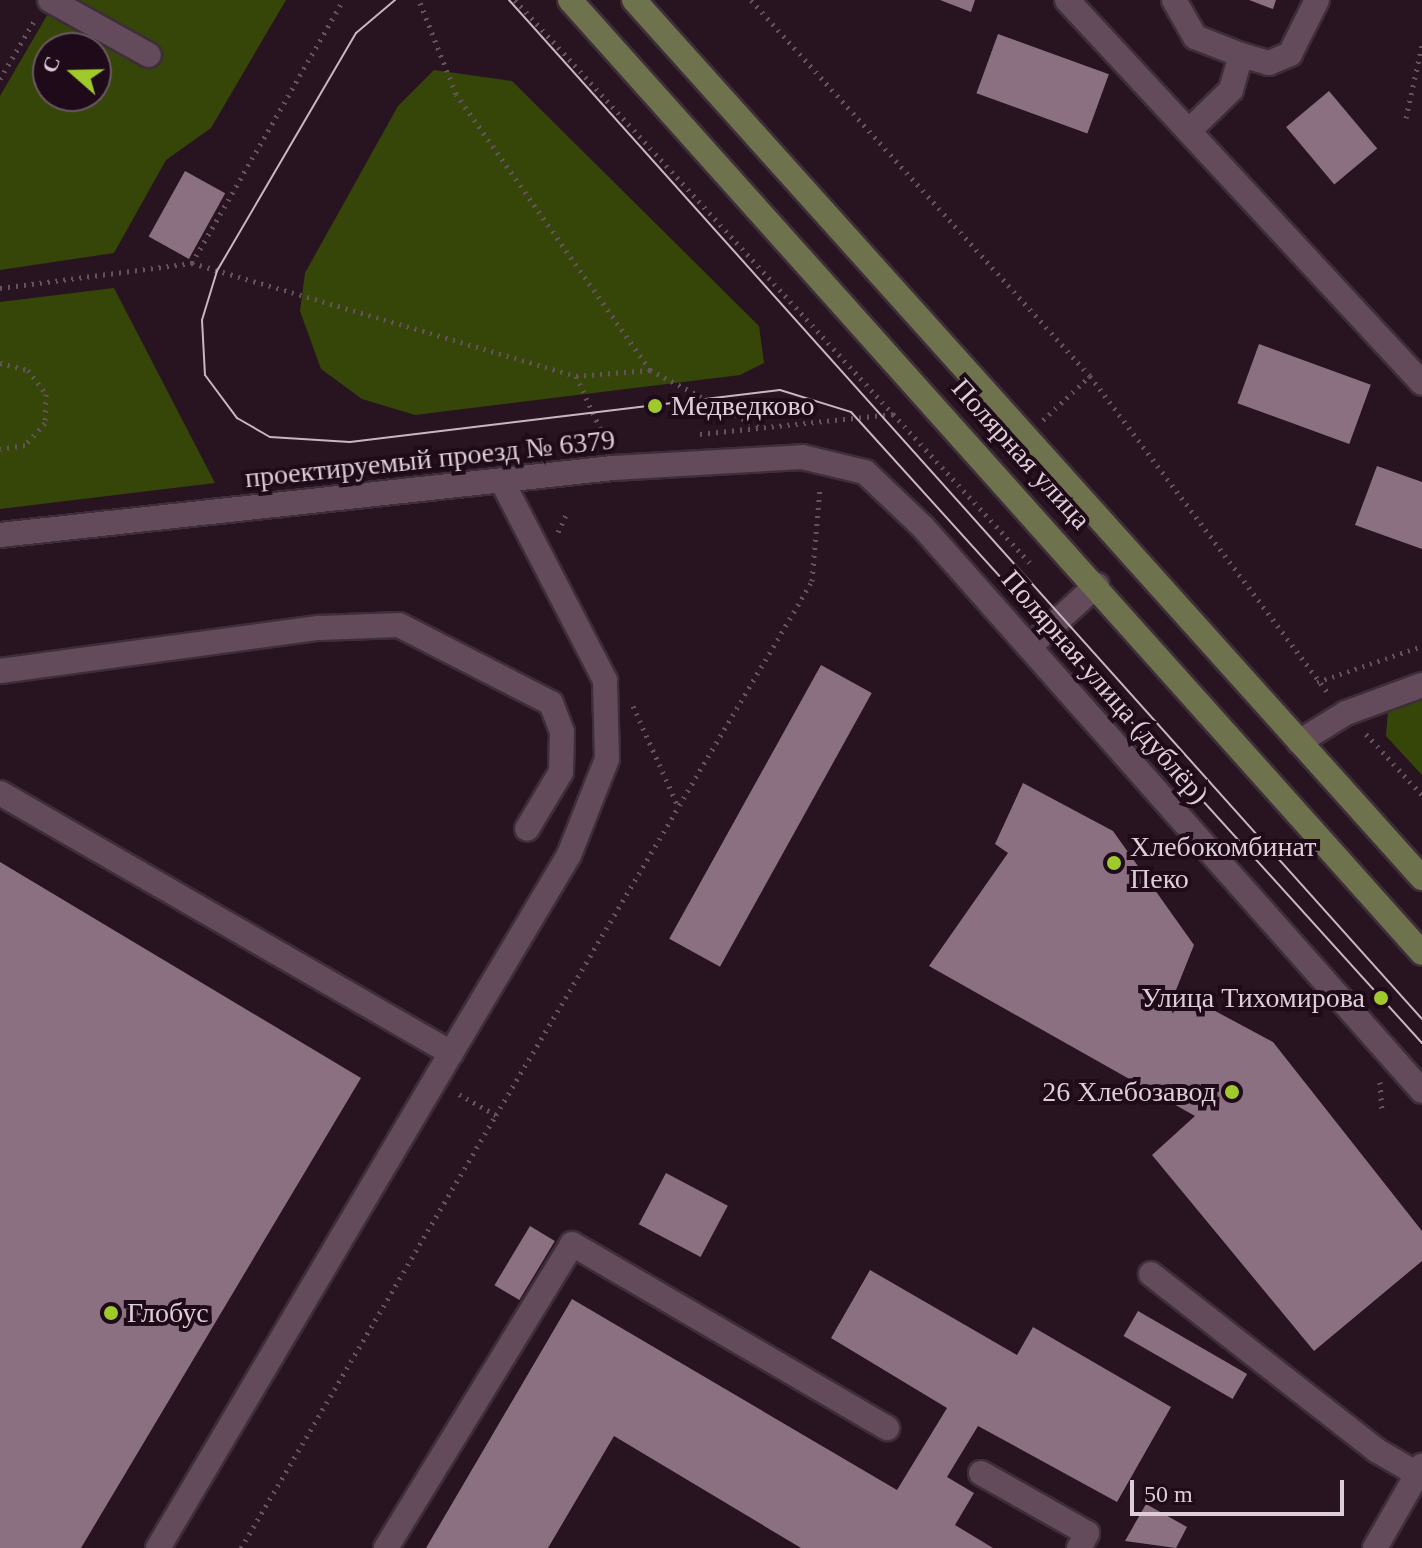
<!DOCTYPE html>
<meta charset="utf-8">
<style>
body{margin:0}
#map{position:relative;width:1422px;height:1548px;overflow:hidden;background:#281321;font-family:"Times New Roman",serif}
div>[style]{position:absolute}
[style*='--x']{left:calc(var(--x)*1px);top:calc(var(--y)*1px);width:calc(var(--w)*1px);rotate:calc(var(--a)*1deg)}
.green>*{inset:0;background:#364608}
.building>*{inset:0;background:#8b7081;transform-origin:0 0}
.path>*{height:5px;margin-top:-2.5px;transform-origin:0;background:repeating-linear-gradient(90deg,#65525e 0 2px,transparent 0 8px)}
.roads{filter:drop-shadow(2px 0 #3d2e38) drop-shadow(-2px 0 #3d2e38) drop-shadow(0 2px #3d2e38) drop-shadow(0 -2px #3d2e38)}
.minor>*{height:24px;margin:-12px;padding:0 12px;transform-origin:12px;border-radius:12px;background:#644b5b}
.major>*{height:24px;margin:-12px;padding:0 12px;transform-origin:12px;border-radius:12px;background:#6f734d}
.tram>*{height:2px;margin:-1px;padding:0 1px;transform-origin:1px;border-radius:1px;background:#c7b6c0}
.dots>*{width:22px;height:22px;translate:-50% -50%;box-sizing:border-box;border:4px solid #1e0a18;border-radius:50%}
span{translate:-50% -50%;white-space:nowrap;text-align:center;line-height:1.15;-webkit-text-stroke:8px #1e0a18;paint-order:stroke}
.poi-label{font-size:28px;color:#ddcdd6}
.left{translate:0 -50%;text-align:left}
.right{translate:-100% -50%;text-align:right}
.street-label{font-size:28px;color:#ddcdd6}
.north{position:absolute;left:32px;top:32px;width:80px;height:80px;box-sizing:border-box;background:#1e0a18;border:2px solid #6a5864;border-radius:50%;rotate:290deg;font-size:22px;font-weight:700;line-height:32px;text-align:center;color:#ddcdd6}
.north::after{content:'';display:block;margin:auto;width:28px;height:36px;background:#a0c92b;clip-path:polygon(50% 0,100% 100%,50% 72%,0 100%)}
.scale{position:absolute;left:1130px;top:1480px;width:214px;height:36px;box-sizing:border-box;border:4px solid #ddcdd6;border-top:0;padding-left:10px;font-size:24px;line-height:28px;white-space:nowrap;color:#ddcdd6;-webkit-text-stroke:6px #1e0a18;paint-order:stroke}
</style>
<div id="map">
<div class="green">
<i style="clip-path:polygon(evenodd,56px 0,286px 0,211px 128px,166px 160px,114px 253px,0 270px,0 96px,56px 0,48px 48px,96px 48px,96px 96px,48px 96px,48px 48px)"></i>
<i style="clip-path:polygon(434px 70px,512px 81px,759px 326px,764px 363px,740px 375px,415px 415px,362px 399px,321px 369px,300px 311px,305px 273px,398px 106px)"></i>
<i style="clip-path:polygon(114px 288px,215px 483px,0 509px,0 302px)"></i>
<i style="clip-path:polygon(1422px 698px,1422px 775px,1386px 736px,1388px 710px)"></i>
</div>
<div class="building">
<i style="clip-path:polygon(940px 0,975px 0,971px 12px)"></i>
<i style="clip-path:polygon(1249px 0,1276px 0,1273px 9px)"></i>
<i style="left:998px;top:34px;width:118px;height:63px;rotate:20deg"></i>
<i style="left:1329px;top:91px;width:75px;height:56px;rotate:50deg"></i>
<i style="left:185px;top:171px;width:46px;height:75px;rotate:29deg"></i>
<i style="left:1259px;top:344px;width:119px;height:63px;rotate:20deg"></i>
<i style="clip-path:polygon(1377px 466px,1422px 482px,1422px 549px,1355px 525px)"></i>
<i style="left:821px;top:665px;width:58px;height:313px;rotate:29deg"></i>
<i style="clip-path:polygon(1023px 783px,1113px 831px,1194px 945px,1176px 990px,1273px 1042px,1422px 1231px,1422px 1261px,1314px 1351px,1152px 1155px,1195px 1116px,929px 966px,1008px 853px,995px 844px)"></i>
<i style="clip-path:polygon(0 862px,361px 1078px,81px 1548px,0 1548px)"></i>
<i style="left:666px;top:1173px;width:70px;height:58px;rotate:28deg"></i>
<i style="left:530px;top:1226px;width:29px;height:69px;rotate:31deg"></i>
<i style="clip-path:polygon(870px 1270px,1017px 1355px,1033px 1327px,1171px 1407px,1117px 1502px,978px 1426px,947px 1477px,974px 1493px,955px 1525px,993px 1548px,801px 1548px,614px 1436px,548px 1548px,426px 1548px,572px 1299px,897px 1490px,947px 1408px,831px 1338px)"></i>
<i style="left:1138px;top:1311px;width:126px;height:29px;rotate:30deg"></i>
<i style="clip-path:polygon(1146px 1504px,1187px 1527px,1176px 1548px,1125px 1541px)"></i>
</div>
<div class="path">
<i style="--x:515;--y:0;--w:561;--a:47.6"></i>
<i style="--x:751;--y:0;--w:506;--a:47.96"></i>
<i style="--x:1090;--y:376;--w:398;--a:53.1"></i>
<i style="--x:0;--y:79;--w:71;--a:-59.5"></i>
<i style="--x:1406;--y:118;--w:75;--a:-77.6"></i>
<i style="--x:192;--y:263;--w:303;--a:-60.1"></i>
<i style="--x:0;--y:288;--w:194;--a:-7.4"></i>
<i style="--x:192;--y:263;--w:400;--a:16.4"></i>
<i style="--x:576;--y:376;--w:74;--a:-4.6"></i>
<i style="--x:650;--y:370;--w:337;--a:-125.1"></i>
<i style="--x:456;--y:94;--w:101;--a:-111.5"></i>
<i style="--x:0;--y:363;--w:29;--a:14"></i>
<i style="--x:28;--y:370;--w:30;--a:53"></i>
<i style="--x:46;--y:394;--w:29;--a:92"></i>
<i style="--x:45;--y:423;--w:30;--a:132"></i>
<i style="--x:25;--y:445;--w:25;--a:171"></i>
<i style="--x:650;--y:370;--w:123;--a:27.6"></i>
<i style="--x:576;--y:376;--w:74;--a:65.2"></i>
<i style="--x:1043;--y:420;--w:64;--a:-43.1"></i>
<i style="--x:700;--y:434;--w:194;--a:-5.9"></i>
<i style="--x:893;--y:414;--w:207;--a:47.4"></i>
<i style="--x:558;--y:532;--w:23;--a:-65"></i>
<i style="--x:1317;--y:682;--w:111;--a:-18.9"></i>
<i style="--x:633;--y:706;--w:110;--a:65.8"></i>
<i style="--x:1366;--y:734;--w:83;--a:47.4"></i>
<i style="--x:1380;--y:1082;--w:31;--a:86"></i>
<i style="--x:496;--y:1115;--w:620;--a:-59.38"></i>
<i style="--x:812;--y:581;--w:94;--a:-85.1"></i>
<i style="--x:241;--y:1548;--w:503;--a:-59.51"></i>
<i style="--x:496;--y:1115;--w:45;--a:-150.6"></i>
</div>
<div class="roads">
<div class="minor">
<i style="--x:50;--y:0;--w:113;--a:29.1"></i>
<i style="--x:1067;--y:0;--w:522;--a:47.17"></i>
<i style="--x:1174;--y:0;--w:43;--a:60.4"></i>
<i style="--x:1195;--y:37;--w:49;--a:21.4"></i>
<i style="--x:1241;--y:55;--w:36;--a:106"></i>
<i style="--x:1231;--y:90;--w:59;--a:135.7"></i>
<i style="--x:1241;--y:55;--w:29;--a:16"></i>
<i style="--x:1269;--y:63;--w:23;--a:-23"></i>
<i style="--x:1290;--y:54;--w:60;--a:-63.4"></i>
<i style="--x:0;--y:535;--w:617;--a:-6.24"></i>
<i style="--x:613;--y:468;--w:189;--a:-3.3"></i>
<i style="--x:802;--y:457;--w:65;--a:13.4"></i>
<i style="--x:865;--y:472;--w:79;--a:43.5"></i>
<i style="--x:922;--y:526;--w:754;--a:48.49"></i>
<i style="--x:1029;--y:647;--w:92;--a:-42.4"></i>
<i style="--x:0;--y:671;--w:323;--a:-7.7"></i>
<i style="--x:320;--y:628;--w:79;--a:-2.2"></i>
<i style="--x:399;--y:625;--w:171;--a:27.2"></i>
<i style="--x:551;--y:703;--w:31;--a:69"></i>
<i style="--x:562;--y:732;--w:40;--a:91.4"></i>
<i style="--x:561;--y:772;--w:66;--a:120.8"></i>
<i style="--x:1299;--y:742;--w:55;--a:-31.7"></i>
<i style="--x:1346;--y:713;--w:81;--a:-20.2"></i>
<i style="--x:0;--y:793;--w:521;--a:29.96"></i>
<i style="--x:451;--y:1053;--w:230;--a:-59.2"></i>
<i style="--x:569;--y:855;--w:103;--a:-68.4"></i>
<i style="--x:607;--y:759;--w:79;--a:-91.5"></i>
<i style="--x:605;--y:680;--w:224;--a:-117.4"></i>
<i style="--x:1151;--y:1274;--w:286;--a:38"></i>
<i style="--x:1376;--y:1450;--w:48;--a:30.3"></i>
<i style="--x:981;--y:1473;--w:122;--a:29.5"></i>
<i style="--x:1087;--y:1533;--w:17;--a:118"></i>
<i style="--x:158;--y:1548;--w:575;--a:-59.38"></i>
<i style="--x:386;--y:1548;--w:356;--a:-58.5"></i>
<i style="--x:572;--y:1244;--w:365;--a:30.3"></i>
<i style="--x:1375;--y:1548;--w:95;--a:-60.2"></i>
</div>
<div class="major">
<i style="--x:570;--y:0;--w:1278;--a:48.2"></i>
<i style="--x:634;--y:0;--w:1180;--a:48.09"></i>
</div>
</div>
<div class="tram">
<i style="--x:395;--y:0;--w:51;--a:139.8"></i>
<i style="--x:356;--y:33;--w:276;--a:120.3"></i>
<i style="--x:217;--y:271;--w:51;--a:107"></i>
<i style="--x:202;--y:320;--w:55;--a:86.9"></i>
<i style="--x:205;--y:375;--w:54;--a:53.3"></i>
<i style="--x:237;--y:418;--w:38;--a:30"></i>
<i style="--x:270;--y:437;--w:80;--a:3.6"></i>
<i style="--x:350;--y:442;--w:433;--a:-6.9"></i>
<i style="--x:780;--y:390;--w:74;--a:17.2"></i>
<i style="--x:851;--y:412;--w:851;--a:47.86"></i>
<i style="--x:509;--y:0;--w:1368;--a:48.14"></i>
</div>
<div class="dots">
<i style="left:655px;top:406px;background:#a0c92b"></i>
<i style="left:1114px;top:863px;background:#a0c92b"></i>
<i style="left:1381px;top:998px;background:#a0c92b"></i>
<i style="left:1232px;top:1092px;background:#a0c92b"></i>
<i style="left:111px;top:1313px;background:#a0c92b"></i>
</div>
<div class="poi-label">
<span class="left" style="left:671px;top:406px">Медведково</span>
<span class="left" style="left:1130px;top:863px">Хлебокомбинат<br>Пеко</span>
<span class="right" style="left:1365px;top:998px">Улица Тихомирова</span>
<span class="right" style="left:1216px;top:1092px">26 Хлебозавод</span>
<span class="left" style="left:127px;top:1313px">Глобус</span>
</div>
<div class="street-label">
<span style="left:1021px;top:454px;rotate:48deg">Полярная улица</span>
<span style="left:430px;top:459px;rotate:-6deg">проектируемый проезд № 6379</span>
<span style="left:1105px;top:687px;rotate:49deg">Полярная улица (дублёр)</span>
</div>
<div class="north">С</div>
<div class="scale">50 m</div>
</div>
